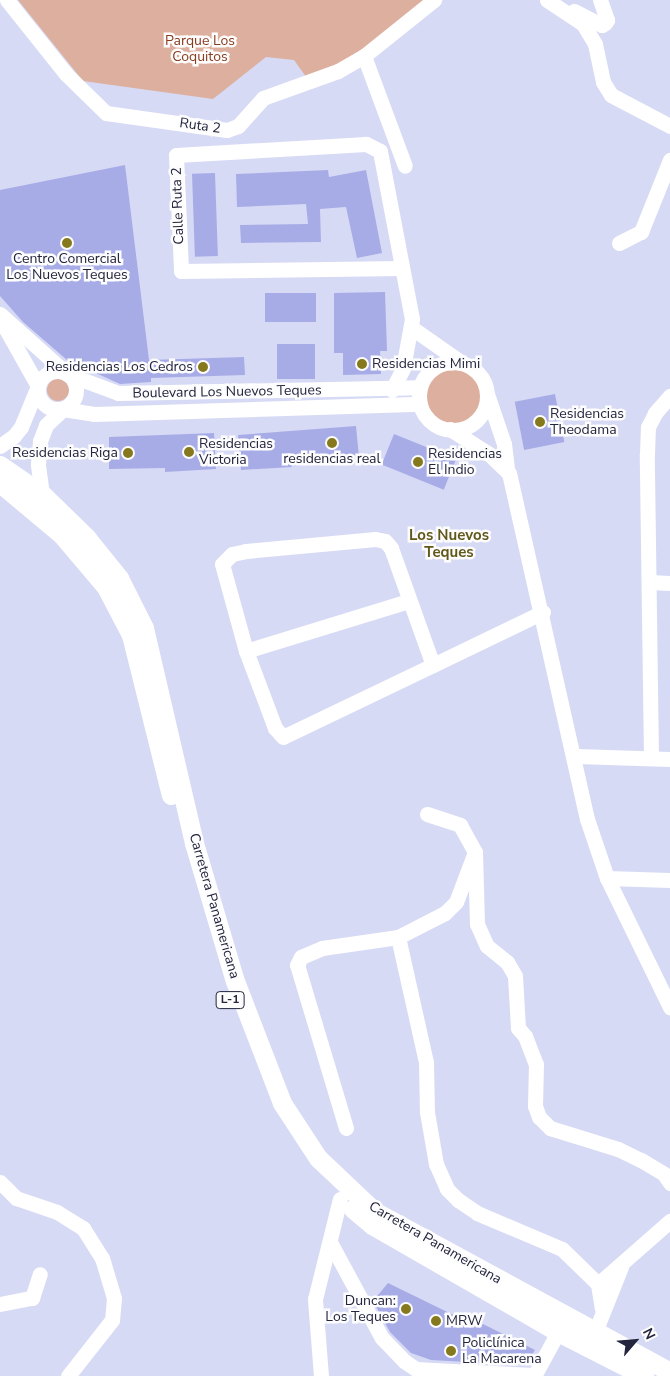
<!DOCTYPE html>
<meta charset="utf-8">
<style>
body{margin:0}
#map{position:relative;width:670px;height:1376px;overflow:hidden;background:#d7daf5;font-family:"Nunito Sans",sans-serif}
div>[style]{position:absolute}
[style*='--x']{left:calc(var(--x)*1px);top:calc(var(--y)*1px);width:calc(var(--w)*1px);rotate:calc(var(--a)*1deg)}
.green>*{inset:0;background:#ddaf9e}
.round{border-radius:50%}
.building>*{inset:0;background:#a7ace7;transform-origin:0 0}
.minor>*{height:15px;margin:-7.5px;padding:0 7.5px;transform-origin:7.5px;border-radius:7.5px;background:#fff}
.minor>.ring{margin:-7.5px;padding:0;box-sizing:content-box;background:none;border:15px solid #fff;border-radius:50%}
.major>*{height:19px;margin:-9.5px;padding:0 9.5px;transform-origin:9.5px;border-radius:9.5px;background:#fff}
.dots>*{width:14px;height:14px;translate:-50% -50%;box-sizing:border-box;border:2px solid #fdfdfd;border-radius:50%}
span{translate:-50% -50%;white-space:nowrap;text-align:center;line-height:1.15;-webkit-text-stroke:5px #fdfdfd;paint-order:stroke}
.shield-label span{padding:1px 4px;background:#fdfdfd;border:1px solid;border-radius:4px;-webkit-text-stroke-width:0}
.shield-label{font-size:12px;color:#23243d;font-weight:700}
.park-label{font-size:14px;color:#893c1e}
.street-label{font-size:14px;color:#23243d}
.poi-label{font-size:14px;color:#23243d}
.left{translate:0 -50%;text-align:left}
.right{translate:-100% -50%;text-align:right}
.neighbourhood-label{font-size:15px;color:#60571a;font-weight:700}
.north{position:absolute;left:610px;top:1316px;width:50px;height:50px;-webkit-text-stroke:4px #fdfdfd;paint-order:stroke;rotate:63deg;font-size:14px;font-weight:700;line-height:20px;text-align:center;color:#23243d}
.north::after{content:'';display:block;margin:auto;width:18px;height:22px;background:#23243d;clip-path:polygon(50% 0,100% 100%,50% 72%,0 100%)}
</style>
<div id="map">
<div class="green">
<i style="clip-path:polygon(18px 0,428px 0,349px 62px,309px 81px,294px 60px,266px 57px,213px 99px,83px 81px)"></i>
<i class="round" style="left:421px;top:363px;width:66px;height:66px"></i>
<i class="round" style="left:47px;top:379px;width:22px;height:22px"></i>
</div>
<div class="building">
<i style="clip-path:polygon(125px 165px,149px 360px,244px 357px,245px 375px,151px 378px,151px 382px,120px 384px,67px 360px,23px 322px,0 296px,0 190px)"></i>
<i style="clip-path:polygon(328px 170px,329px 177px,366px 170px,382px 253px,357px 258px,346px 207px,320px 209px,321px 242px,241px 243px,240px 225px,308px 224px,306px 204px,237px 207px,236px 174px)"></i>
<i style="left:215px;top:173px;width:83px;height:23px;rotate:88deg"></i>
<i style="clip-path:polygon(385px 292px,387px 351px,380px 351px,381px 374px,343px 375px,343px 353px,334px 353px,334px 293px)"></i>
<i style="left:316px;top:293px;width:29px;height:51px;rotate:90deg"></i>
<i style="left:315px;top:344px;width:35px;height:38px;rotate:90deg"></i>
<i style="left:555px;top:394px;width:49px;height:41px;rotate:79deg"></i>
<i style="clip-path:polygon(356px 426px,359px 457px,291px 461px,292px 467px,241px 470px,238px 435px)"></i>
<i style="clip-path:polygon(214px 433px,216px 469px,165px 472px,165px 468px,109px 469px,109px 437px)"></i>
<i style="left:394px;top:434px;width:67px;height:33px;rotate:22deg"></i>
<i style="clip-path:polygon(388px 1283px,480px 1328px,483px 1324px,535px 1350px,529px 1359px,518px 1365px,431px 1360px,411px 1353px,390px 1332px,373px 1301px)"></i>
</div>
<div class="minor">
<i style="--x:7;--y:0;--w:95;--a:51.4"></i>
<i style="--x:66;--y:74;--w:56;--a:44.3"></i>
<i style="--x:106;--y:113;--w:122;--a:8"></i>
<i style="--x:227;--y:130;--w:12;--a:-20"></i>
<i style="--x:238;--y:126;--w:38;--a:-48"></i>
<i style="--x:263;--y:98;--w:80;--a:-19.8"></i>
<i style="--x:338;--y:71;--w:30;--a:-30"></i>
<i style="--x:364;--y:56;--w:90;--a:-38.7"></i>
<i style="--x:547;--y:0;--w:43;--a:33.7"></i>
<i style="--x:583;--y:24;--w:23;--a:59"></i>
<i style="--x:595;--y:44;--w:39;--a:78"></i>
<i style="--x:603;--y:82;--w:15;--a:58"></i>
<i style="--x:611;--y:95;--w:67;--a:27.7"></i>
<i style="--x:574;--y:11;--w:31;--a:27"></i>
<i style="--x:602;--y:25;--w:4;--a:-34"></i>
<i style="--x:605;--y:23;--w:4;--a:-56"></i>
<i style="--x:607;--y:20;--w:21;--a:-109"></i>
<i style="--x:364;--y:56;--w:117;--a:69.6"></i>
<i style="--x:619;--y:243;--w:25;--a:-27"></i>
<i style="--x:641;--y:232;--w:78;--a:-68.1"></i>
<i style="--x:0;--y:314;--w:90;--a:41.8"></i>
<i style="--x:67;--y:374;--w:54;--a:20.4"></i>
<i style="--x:118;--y:393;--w:302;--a:-1.1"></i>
<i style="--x:412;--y:328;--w:61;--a:35"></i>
<i class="ring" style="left:419px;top:362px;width:53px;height:53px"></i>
<i class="ring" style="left:38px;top:371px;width:23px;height:23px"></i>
<i style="--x:392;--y:390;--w:25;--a:-63"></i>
<i style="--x:403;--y:368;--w:50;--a:-79.6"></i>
<i style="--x:412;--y:319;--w:171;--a:-100.8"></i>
<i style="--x:380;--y:151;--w:16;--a:-153"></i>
<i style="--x:366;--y:144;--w:190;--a:176.7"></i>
<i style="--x:176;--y:155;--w:116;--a:87.5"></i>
<i style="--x:181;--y:271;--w:221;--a:-0.8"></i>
<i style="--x:487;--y:394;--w:53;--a:71.2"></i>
<i style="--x:504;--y:444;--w:25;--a:83"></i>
<i style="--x:450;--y:429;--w:46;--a:32.7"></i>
<i style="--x:489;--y:454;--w:28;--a:44"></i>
<i style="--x:509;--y:473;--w:355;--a:77.3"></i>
<i style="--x:587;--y:819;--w:62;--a:71.3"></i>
<i style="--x:607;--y:878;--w:144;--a:64"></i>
<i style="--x:0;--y:446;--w:17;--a:-36"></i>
<i style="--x:14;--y:436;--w:11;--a:-52"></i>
<i style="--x:21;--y:427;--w:44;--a:-67.5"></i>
<i style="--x:38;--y:386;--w:71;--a:-119.4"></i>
<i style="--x:42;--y:494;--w:30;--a:-98"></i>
<i style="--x:38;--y:464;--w:23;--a:-85"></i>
<i style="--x:40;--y:441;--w:17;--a:-69"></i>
<i style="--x:46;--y:425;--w:23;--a:-43"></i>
<i style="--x:63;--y:409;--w:31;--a:9"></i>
<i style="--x:94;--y:414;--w:326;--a:-1.8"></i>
<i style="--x:375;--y:539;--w:10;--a:11"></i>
<i style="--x:385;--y:541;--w:9;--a:49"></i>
<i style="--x:391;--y:548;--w:124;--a:70.3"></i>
<i style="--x:433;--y:665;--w:166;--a:154.4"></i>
<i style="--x:283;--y:737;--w:12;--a:-132"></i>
<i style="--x:275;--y:728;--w:82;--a:-110.6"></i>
<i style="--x:246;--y:651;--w:90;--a:-105.4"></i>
<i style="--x:222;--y:564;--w:14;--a:-45"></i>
<i style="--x:232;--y:554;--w:14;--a:-12"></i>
<i style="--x:246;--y:551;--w:130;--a:-5.3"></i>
<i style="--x:650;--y:582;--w:20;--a:3"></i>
<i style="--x:246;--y:651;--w:170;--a:-17.1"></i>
<i style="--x:433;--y:665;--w:122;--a:-25.7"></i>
<i style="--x:576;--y:756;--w:94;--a:1.8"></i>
<i style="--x:651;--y:758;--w:304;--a:-90.8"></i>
<i style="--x:647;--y:454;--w:27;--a:-88"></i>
<i style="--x:648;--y:427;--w:16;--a:-63"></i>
<i style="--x:655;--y:413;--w:23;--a:-49"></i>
<i style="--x:427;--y:814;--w:35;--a:18"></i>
<i style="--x:460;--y:825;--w:31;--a:61"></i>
<i style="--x:475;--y:852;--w:72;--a:88.4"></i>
<i style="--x:477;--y:924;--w:24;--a:66"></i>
<i style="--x:487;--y:946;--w:26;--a:39"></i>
<i style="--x:507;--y:962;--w:16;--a:60"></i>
<i style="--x:515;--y:976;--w:52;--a:86.7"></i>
<i style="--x:518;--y:1028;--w:11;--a:49"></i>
<i style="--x:525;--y:1036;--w:30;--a:69"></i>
<i style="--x:536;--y:1064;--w:42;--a:91.4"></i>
<i style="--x:535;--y:1106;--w:12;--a:70"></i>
<i style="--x:539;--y:1117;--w:16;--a:45"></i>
<i style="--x:550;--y:1128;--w:71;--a:17.2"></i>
<i style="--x:618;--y:1149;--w:25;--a:26"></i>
<i style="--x:641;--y:1160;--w:27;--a:31"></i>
<i style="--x:664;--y:1174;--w:11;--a:56"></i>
<i style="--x:475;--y:852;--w:53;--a:110.8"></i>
<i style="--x:456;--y:902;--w:16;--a:135"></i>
<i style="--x:445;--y:913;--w:53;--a:152.9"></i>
<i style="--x:398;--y:937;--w:128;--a:77.4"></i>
<i style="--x:426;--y:1062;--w:50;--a:88.9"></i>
<i style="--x:427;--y:1112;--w:53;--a:80.2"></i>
<i style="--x:436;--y:1164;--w:27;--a:66"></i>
<i style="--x:447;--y:1189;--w:16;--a:45"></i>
<i style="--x:458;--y:1200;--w:23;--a:34"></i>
<i style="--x:477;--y:1213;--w:92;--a:23"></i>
<i style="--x:562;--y:1249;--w:50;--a:44.2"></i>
<i style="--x:598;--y:1284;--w:24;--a:81"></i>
<i style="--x:607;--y:878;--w:63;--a:1.8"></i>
<i style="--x:346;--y:1128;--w:170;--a:-106.7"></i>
<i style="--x:297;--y:965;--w:9;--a:-63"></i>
<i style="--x:301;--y:957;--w:23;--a:-23"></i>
<i style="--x:322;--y:948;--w:77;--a:-8.2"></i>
<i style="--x:0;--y:1182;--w:23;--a:45"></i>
<i style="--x:16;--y:1198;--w:43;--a:18.9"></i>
<i style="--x:57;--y:1212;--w:31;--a:32"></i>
<i style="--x:83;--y:1228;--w:36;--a:58"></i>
<i style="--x:102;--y:1258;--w:42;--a:73.3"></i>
<i style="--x:114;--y:1298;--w:22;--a:95"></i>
<i style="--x:112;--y:1320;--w:71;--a:128.2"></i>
<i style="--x:330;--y:1242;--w:109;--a:61.6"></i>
<i style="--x:382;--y:1338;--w:32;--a:46"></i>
<i style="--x:404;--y:1361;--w:14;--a:34"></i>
<i style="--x:416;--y:1369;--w:17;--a:3"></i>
<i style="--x:433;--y:1370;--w:101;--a:2.8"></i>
<i style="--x:598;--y:1284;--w:96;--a:-41.2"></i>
<i style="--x:0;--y:1304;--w:33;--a:-11"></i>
<i style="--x:32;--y:1298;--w:25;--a:-72"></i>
<i style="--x:595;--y:1332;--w:70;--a:-68.2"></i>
<i style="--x:321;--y:1376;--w:77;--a:-94.5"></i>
<i style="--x:315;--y:1299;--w:103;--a:-76"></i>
<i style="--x:534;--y:1376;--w:50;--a:-61.4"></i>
</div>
<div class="major">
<i style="--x:0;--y:465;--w:51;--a:34.6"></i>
<i style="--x:42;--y:494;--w:62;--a:44.3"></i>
<i style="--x:86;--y:537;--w:53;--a:51.2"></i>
<i style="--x:119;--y:578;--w:56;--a:63.4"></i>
<i style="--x:144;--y:628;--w:221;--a:76.9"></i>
<i style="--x:194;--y:843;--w:144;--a:73.5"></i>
<i style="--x:235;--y:981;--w:131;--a:68.9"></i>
<i style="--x:282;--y:1103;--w:66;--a:56.8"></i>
<i style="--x:318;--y:1158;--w:77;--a:43.4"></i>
<i style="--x:374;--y:1211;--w:337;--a:28.5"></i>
<i style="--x:0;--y:483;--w:81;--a:40"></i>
<i style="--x:62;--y:535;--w:68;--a:49.8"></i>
<i style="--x:106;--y:587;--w:54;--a:62.5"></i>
<i style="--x:131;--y:635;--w:165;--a:76"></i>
<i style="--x:353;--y:1209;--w:25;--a:40"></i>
<i style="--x:372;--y:1225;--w:215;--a:29.9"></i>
<i style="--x:558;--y:1332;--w:97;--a:27.1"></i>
</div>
<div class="dots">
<i style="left:67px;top:243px;background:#86791d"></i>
<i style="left:362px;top:364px;background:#86791d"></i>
<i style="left:203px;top:367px;background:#86791d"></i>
<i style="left:540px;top:422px;background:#86791d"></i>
<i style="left:332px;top:443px;background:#86791d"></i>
<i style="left:189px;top:452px;background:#86791d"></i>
<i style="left:128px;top:453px;background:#86791d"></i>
<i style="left:418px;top:462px;background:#86791d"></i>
<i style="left:406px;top:1309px;background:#86791d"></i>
<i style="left:436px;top:1321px;background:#86791d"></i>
<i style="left:451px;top:1351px;background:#86791d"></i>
</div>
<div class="shield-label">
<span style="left:230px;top:1000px">L-1</span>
</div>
<div class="park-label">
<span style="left:200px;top:49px">Parque Los<br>Coquitos</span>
</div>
<div class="street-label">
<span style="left:200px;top:126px;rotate:8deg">Ruta 2</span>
<span style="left:178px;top:206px;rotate:-92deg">Calle Ruta 2</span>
<span style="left:227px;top:392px;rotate:-1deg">Boulevard Los Nuevos Teques</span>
<span style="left:214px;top:906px;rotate:74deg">Carretera Panamericana</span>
<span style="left:435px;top:1243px;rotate:30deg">Carretera Panamericana</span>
</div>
<div class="poi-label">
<span style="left:67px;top:267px">Centro Comercial<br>Los Nuevos Teques</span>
<span class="left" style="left:372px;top:364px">Residencias Mimi</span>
<span class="right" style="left:193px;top:367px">Residencias Los Cedros</span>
<span class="left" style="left:550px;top:422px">Residencias<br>Theodama</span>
<span class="left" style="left:199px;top:452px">Residencias<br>Victoria</span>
<span class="right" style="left:118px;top:453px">Residencias Riga</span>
<span class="left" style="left:428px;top:462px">Residencias<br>El Indio</span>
<span style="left:332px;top:459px">residencias real</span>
<span class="right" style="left:396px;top:1309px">Duncan:<br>Los Teques</span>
<span class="left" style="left:446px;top:1321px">MRW</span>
<span class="left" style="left:462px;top:1351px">Policlínica<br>La Macarena</span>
</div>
<div class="neighbourhood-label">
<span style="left:449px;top:544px">Los Nuevos<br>Teques</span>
</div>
<div class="north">N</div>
</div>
